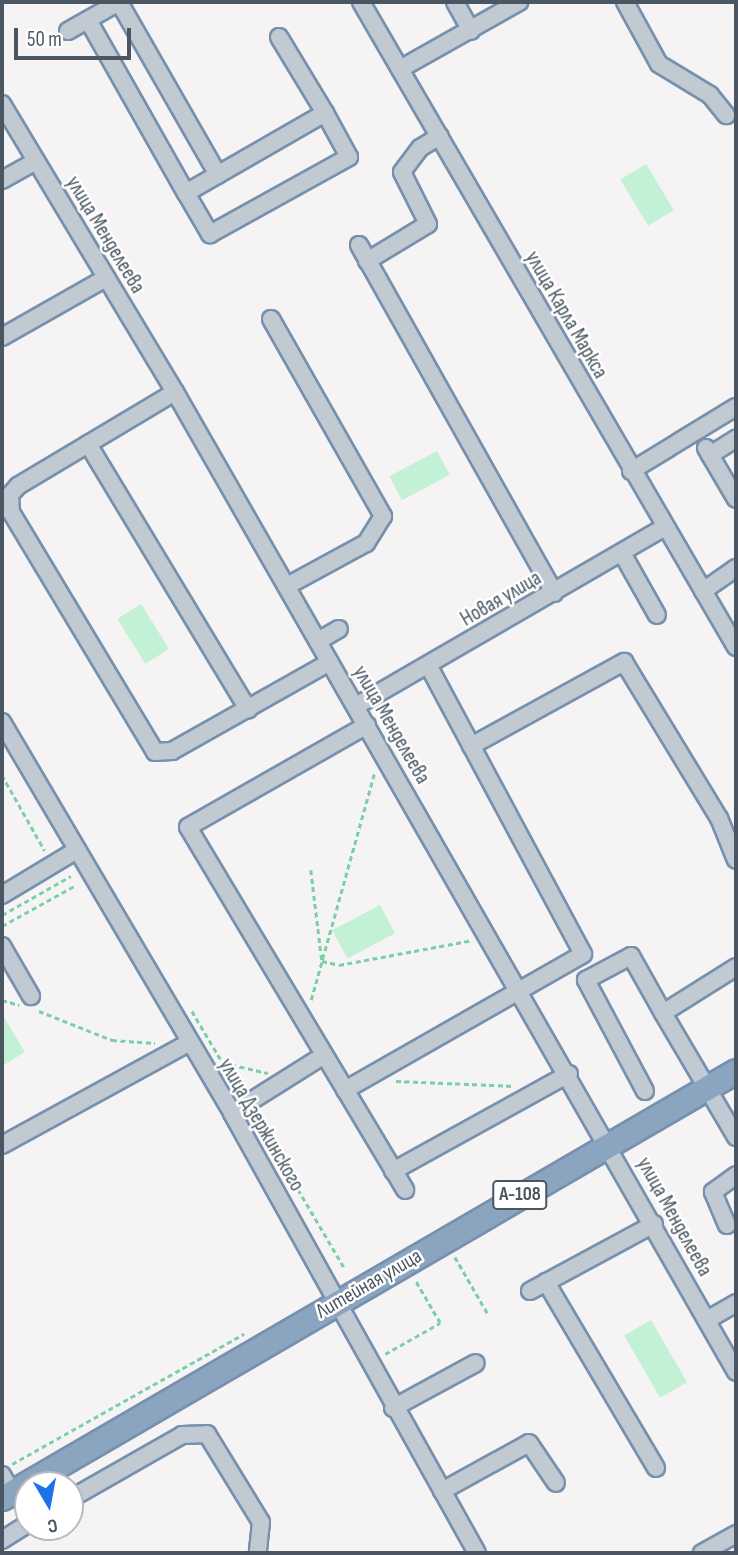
<!DOCTYPE html>
<meta charset="utf-8">
<style>
body{margin:0}
#map{position:relative;width:738px;height:1555px;overflow:hidden;background:#f5f3f3;font-family:"Sofia Sans Condensed",sans-serif}
div>[style]{position:absolute}
[style*='--x']{left:calc(var(--x)*1px);top:calc(var(--y)*1px);width:calc(var(--w)*1px);rotate:calc(var(--a)*1deg)}
.green>*{inset:0;background:#c3f1d5;transform-origin:0 0}
.path>*{height:2.5px;margin-top:-1.25px;transform-origin:0;background:repeating-linear-gradient(90deg,#7ad0a6 0 5px,transparent 0 8.5px)}
.roads{filter:drop-shadow(2px 0 #7690ad) drop-shadow(-2px 0 #7690ad) drop-shadow(0 2px #7690ad) drop-shadow(0 -2px #7690ad)}
.minor>*{height:16px;margin:-8px;padding:0 8px;transform-origin:8px;border-radius:8px;background:#c1cad2}
.highway>*{height:23px;margin:-11.5px;padding:0 11.5px;transform-origin:11.5px;border-radius:11.5px;background:#8ba5c1}
span{translate:-50% -50%;white-space:nowrap;text-align:center;line-height:1.15;-webkit-text-stroke:5px #fff;paint-order:stroke}
.shield-label span{padding:2px 5px;background:#fff;border:2px solid;border-radius:5px;-webkit-text-stroke-width:0}
.shield-label{font-size:19px;color:#4a5661;font-weight:700}
.street-label{font-size:21px;color:#4a5661}
.frame{position:absolute;inset:0;border:4px solid #4a5661;pointer-events:none}
.north{position:absolute;left:14px;top:1471px;width:70px;height:70px;box-sizing:border-box;background:#fff;border:2px solid #b7bbc0;border-radius:50%;rotate:170deg;font-size:19px;font-weight:700;line-height:28px;text-align:center;color:#4a5661}
.north::after{content:'';display:block;margin:auto;width:24px;height:32px;background:#1a73e8;clip-path:polygon(50% 0,100% 100%,50% 72%,0 100%)}
.scale{position:absolute;left:14px;top:28px;width:117px;height:32px;box-sizing:border-box;border:4px solid #4a5661;border-top:0;padding-left:9px;font-size:21px;line-height:24px;white-space:nowrap;color:#4a5661;-webkit-text-stroke:5px #fff;paint-order:stroke}
</style>
<div id="map">
<div class="green">
<i style="left:646px;top:164px;width:54px;height:30px;rotate:59deg"></i>
<i style="left:437px;top:451px;width:27px;height:54px;rotate:62deg"></i>
<i style="left:141px;top:604px;width:53px;height:28px;rotate:58deg"></i>
<i style="left:380px;top:905px;width:32px;height:54px;rotate:62deg"></i>
<i style="clip-path:polygon(2px 1014px,25px 1052px,2px 1066px)"></i>
<i style="left:651px;top:1320px;width:72px;height:31px;rotate:60deg"></i>
</div>
<div class="path">
<i style="--x:2;--y:775;--w:87;--a:60.5"></i>
<i style="--x:311;--y:870;--w:92;--a:83.1"></i>
<i style="--x:322;--y:961;--w:17;--a:13"></i>
<i style="--x:339;--y:965;--w:135;--a:-10.6"></i>
<i style="--x:2;--y:915;--w:79;--a:-29.5"></i>
<i style="--x:2;--y:926;--w:85;--a:-29"></i>
<i style="--x:2;--y:1000;--w:18;--a:16"></i>
<i style="--x:311;--y:1000;--w:235;--a:-74.4"></i>
<i style="--x:39;--y:1011;--w:79;--a:21.7"></i>
<i style="--x:112;--y:1040;--w:43;--a:4"></i>
<i style="--x:192;--y:1011;--w:92;--a:59.3"></i>
<i style="--x:223;--y:1063;--w:46;--a:12.5"></i>
<i style="--x:396;--y:1081;--w:119;--a:2.4"></i>
<i style="--x:255;--y:1116;--w:175;--a:59.5"></i>
<i style="--x:455;--y:1257;--w:66;--a:59.9"></i>
<i style="--x:385;--y:1354;--w:63;--a:-29.4"></i>
<i style="--x:440;--y:1323;--w:50;--a:-120.2"></i>
<i style="--x:12;--y:1464;--w:266;--a:-29.3"></i>
</div>
<div class="roads">
<div class="minor">
<i style="--x:119;--y:2;--w:199;--a:60.2"></i>
<i style="--x:361;--y:2;--w:746;--a:59.83"></i>
<i style="--x:455;--y:2;--w:33;--a:61"></i>
<i style="--x:625;--y:2;--w:71;--a:61.3"></i>
<i style="--x:659;--y:64;--w:60;--a:31.3"></i>
<i style="--x:710;--y:95;--w:26;--a:51"></i>
<i style="--x:88;--y:20;--w:199;--a:60.5"></i>
<i style="--x:186;--y:193;--w:48;--a:59.7"></i>
<i style="--x:210;--y:234;--w:159;--a:-29"></i>
<i style="--x:349;--y:157;--w:50;--a:-118.6"></i>
<i style="--x:325;--y:113;--w:160;--a:150.1"></i>
<i style="--x:68;--y:31;--w:59;--a:-29.6"></i>
<i style="--x:279;--y:37;--w:89;--a:58.8"></i>
<i style="--x:400;--y:69;--w:137;--a:-29.4"></i>
<i style="--x:2;--y:104;--w:336;--a:59"></i>
<i style="--x:175;--y:392;--w:1129;--a:60.21"></i>
<i style="--x:2;--y:180;--w:39;--a:-29"></i>
<i style="--x:359;--y:245;--w:399;--a:60.7"></i>
<i style="--x:367;--y:261;--w:71;--a:-31.2"></i>
<i style="--x:428;--y:224;--w:58;--a:-116.6"></i>
<i style="--x:402;--y:172;--w:30;--a:-53"></i>
<i style="--x:420;--y:148;--w:23;--a:-31"></i>
<i style="--x:271;--y:319;--w:227;--a:60.4"></i>
<i style="--x:383;--y:516;--w:32;--a:122"></i>
<i style="--x:366;--y:543;--w:90;--a:151.4"></i>
<i style="--x:2;--y:337;--w:120;--a:-29.6"></i>
<i style="--x:175;--y:392;--w:183;--a:149.1"></i>
<i style="--x:18;--y:486;--w:12;--a:132"></i>
<i style="--x:10;--y:495;--w:17;--a:87"></i>
<i style="--x:11;--y:512;--w:280;--a:59"></i>
<i style="--x:155;--y:752;--w:17;--a:-3"></i>
<i style="--x:172;--y:751;--w:181;--a:-29.4"></i>
<i style="--x:88;--y:444;--w:310;--a:58.9"></i>
<i style="--x:706;--y:448;--w:59;--a:59.5"></i>
<i style="--x:710;--y:455;--w:31;--a:-32"></i>
<i style="--x:631;--y:471;--w:123;--a:-31.4"></i>
<i style="--x:622;--y:553;--w:71;--a:60.6"></i>
<i style="--x:703;--y:591;--w:40;--a:-34.9"></i>
<i style="--x:318;--y:641;--w:24;--a:-30"></i>
<i style="--x:356;--y:706;--w:357;--a:-30.1"></i>
<i style="--x:2;--y:722;--w:454;--a:59.5"></i>
<i style="--x:232;--y:1113;--w:504;--a:60.89"></i>
<i style="--x:367;--y:725;--w:206;--a:150.3"></i>
<i style="--x:188;--y:827;--w:423;--a:59.1"></i>
<i style="--x:471;--y:746;--w:175;--a:-28.8"></i>
<i style="--x:624;--y:662;--w:183;--a:58.7"></i>
<i style="--x:719;--y:818;--w:45;--a:68"></i>
<i style="--x:2;--y:895;--w:87;--a:-31"></i>
<i style="--x:2;--y:946;--w:58;--a:59.9"></i>
<i style="--x:663;--y:1013;--w:144;--a:59.5"></i>
<i style="--x:345;--y:1090;--w:274;--a:-29.7"></i>
<i style="--x:583;--y:954;--w:328;--a:-118.2"></i>
<i style="--x:645;--y:1091;--w:126;--a:-118"></i>
<i style="--x:586;--y:980;--w:51;--a:-28.1"></i>
<i style="--x:631;--y:956;--w:65;--a:60.7"></i>
<i style="--x:663;--y:1013;--w:86;--a:-32.2"></i>
<i style="--x:232;--y:1113;--w:109;--a:-32.2"></i>
<i style="--x:2;--y:1145;--w:214;--a:-28.7"></i>
<i style="--x:393;--y:1171;--w:201;--a:-28.9"></i>
<i style="--x:727;--y:1225;--w:36;--a:-113"></i>
<i style="--x:713;--y:1192;--w:29;--a:-36"></i>
<i style="--x:546;--y:1282;--w:216;--a:59.4"></i>
<i style="--x:530;--y:1291;--w:141;--a:-28.4"></i>
<i style="--x:707;--y:1320;--w:34;--a:-30"></i>
<i style="--x:393;--y:1408;--w:94;--a:-28.5"></i>
<i style="--x:2;--y:1475;--w:20;--a:60"></i>
<i style="--x:442;--y:1491;--w:99;--a:-28.9"></i>
<i style="--x:529;--y:1443;--w:48;--a:56"></i>
<i style="--x:70;--y:1499;--w:129;--a:-29.7"></i>
<i style="--x:182;--y:1435;--w:25;--a:-2"></i>
<i style="--x:207;--y:1434;--w:103;--a:58.5"></i>
<i style="--x:261;--y:1522;--w:31;--a:96"></i>
<i style="--x:2;--y:1540;--w:31;--a:-32"></i>
<i style="--x:702;--y:1553;--w:39;--a:-29"></i>
</div>
<div class="highway">
<i style="--x:2;--y:1498;--w:849;--a:-30.19"></i>
</div>
</div>
<div class="shield-label">
<span style="left:520px;top:1195px">А-108</span>
</div>
<div class="street-label">
<span style="left:105px;top:235px;rotate:59deg">улица Менделеева</span>
<span style="left:566px;top:315px;rotate:60deg">улица Карла Маркса</span>
<span style="left:501px;top:599px;rotate:-30deg">Новая улица</span>
<span style="left:391px;top:725px;rotate:60deg">улица Менделеева</span>
<span style="left:261px;top:1125px;rotate:60deg">улица Дзержинского</span>
<span style="left:674px;top:1217px;rotate:61deg">улица Менделеева</span>
<span style="left:369px;top:1284px;rotate:-30deg">Литейная улица</span>
</div>
<div class="frame"></div>
<div class="north">С</div>
<div class="scale">50 m</div>
</div>
